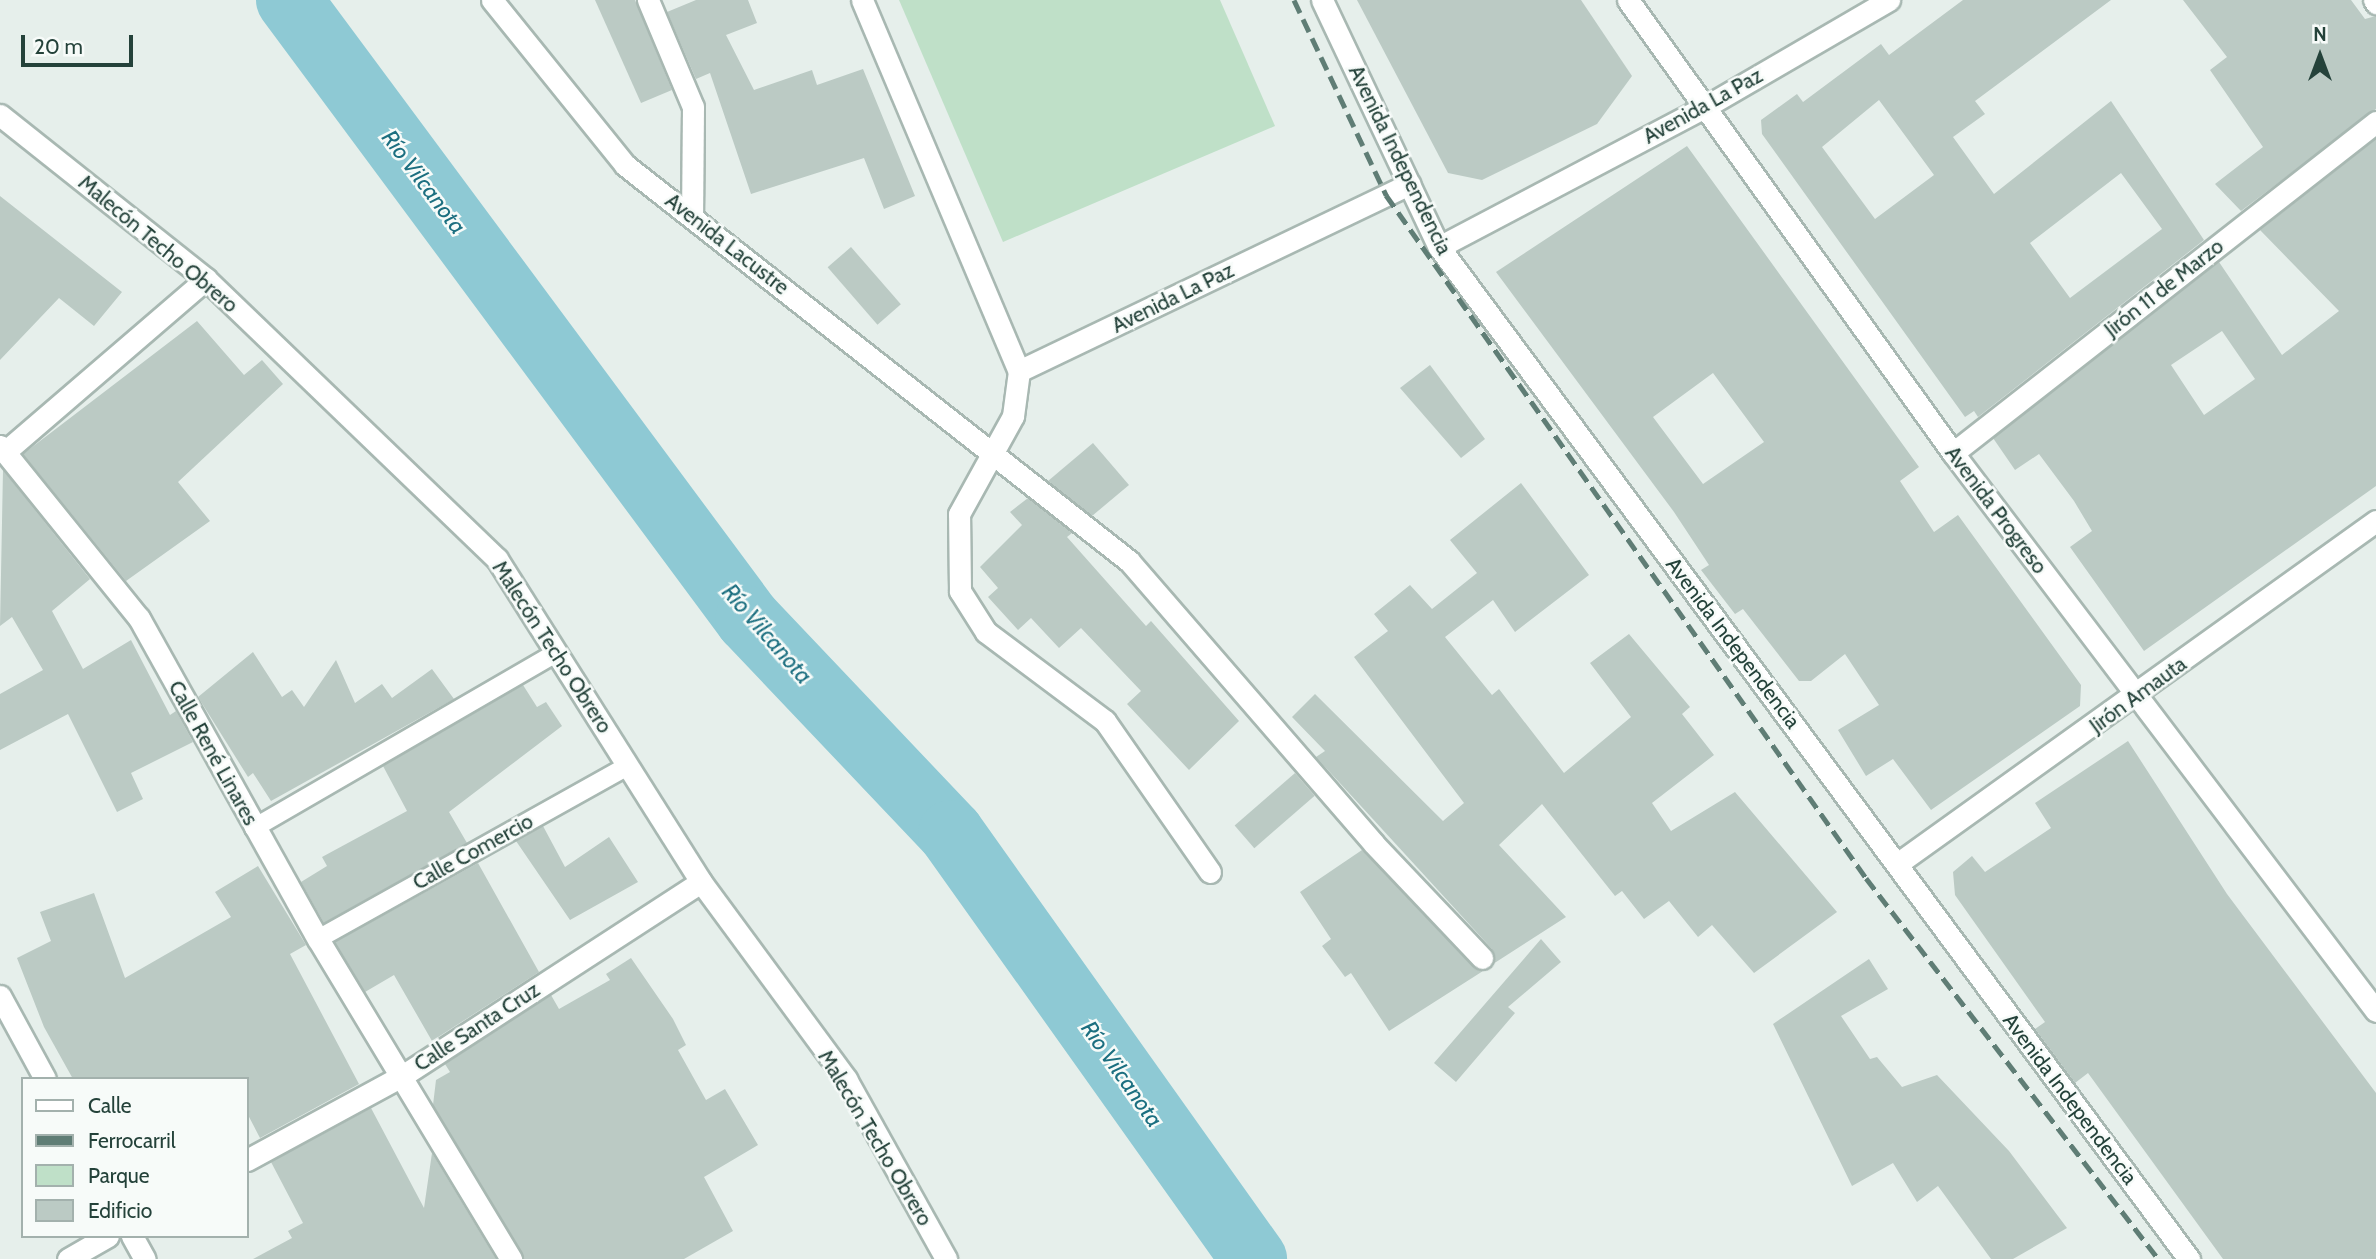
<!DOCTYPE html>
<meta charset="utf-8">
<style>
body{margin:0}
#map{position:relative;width:2376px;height:1259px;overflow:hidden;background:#e6efeb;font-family:Cabin,sans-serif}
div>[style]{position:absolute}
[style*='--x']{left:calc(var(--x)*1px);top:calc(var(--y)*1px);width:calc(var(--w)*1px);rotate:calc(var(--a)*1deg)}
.green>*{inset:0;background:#bfe0c8}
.river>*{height:66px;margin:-33px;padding:0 33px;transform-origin:33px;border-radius:33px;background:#8ec9d4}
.building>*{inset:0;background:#bbcac4;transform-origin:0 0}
.roads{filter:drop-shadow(2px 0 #a8b8b2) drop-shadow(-2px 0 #a8b8b2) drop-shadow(0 2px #a8b8b2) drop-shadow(0 -2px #a8b8b2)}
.lane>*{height:18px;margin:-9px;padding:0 9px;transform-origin:9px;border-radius:9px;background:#fff}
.street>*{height:21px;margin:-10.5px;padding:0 10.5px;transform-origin:10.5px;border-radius:10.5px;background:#fff}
.rail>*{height:5px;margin-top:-2.5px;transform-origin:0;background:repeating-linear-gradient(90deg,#5f7d75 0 14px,transparent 0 21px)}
span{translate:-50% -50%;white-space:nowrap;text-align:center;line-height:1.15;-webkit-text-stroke:5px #f7fbf9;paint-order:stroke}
.street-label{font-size:21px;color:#24423a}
.water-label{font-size:23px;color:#1c6f80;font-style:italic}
.legend{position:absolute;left:21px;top:1077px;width:228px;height:161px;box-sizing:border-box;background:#f7fbf9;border:2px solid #a3b1ad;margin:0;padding:9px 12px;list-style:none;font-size:21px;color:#24423a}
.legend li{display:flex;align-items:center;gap:14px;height:35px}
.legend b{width:35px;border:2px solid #a3b1ad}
.north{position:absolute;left:2285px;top:21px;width:70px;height:70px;-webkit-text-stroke:5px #f7fbf9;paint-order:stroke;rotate:0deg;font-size:19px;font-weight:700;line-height:28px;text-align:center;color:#24423a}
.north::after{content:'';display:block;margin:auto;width:24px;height:32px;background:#24423a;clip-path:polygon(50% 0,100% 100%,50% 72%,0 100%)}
.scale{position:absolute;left:21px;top:35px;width:112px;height:32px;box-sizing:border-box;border:4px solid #24423a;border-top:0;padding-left:9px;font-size:21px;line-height:24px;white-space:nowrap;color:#24423a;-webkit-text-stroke:5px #f7fbf9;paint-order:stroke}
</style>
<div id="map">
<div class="green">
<i style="clip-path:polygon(899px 0,1220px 0,1275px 126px,1003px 242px)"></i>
</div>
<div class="river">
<i style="--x:289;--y:0;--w:771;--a:53.44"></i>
<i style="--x:748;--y:619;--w:295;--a:46.5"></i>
<i style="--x:951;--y:833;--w:523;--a:54.58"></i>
</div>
<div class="building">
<i style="clip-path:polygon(595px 0,635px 0,672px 90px,641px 103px)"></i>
<i style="clip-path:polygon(696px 0,748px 0,757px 23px,726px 35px,754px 90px,812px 70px,817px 85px,863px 69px,915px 196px,884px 209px,864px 158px,751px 194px,710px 73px,696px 79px,667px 12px)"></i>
<i style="clip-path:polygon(1357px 0,1581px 0,1632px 76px,1597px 124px,1482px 180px,1448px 173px)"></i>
<i style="clip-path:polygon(evenodd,1963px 0,2111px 0,1975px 101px,1985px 114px,1953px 137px,1994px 194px,2111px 101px,2204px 240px,1978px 417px,1974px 411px,1965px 417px,1762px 134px,1761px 120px,1797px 94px,1803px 102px,1881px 44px,1889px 55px,1963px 0,1879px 100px,1934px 175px,1875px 219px,1822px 147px,1879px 100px,1963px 0,2121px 173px,2162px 229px,2070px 298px,2030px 243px,2121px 173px)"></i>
<i style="clip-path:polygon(2183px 0,2351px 0,2365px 19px,2376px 16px,2376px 109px,2241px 211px,2215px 184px,2263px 147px,2210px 70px,2227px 57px)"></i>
<i style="clip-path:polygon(evenodd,2376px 139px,2376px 486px,2144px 651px,2070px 547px,2092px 531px,2074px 501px,2039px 454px,2015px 470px,1993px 438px,2219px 262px,2282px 355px,2339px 311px,2260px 230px,2376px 139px,2222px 331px,2255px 379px,2204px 415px,2171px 365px,2222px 331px)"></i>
<i style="clip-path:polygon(evenodd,1687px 146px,1919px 467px,1900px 481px,1934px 532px,1958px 515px,2081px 685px,2080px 706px,1931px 810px,1893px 759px,1866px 776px,1838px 730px,1879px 705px,1845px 654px,1811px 681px,1799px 681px,1743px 609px,1735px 614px,1701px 570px,1709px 565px,1674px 512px,1496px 272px,1687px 146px,1713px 373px,1764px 442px,1703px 484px,1653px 417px,1713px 373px)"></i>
<i style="clip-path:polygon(0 196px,122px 292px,94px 326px,59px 298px,0 360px)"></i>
<i style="left:851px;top:247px;width:76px;height:31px;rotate:49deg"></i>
<i style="clip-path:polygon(197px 321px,244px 375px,262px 360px,283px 384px,178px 482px,210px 521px,126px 581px,23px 454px)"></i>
<i style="clip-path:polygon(1430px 365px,1485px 439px,1461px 458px,1400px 388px)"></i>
<i style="clip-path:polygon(1093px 443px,1129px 485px,1092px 516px,1048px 481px)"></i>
<i style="clip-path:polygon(3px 470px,90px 579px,52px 611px,83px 669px,131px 640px,170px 715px,176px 711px,193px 742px,131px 773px,143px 799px,117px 812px,68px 714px,0 750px,0 694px,43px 670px,12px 617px,0 626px)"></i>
<i style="clip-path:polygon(1521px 483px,1589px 575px,1515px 632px,1493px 600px,1445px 637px,1492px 695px,1499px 689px,1564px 773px,1631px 717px,1590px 663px,1629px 634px,1690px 707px,1682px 714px,1714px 755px,1652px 803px,1671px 831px,1735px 792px,1837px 912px,1754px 973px,1712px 925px,1698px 937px,1669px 901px,1644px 919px,1622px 891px,1615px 896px,1542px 804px,1499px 845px,1566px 917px,1493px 964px,1492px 949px,1316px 757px,1325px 751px,1292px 717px,1315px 694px,1443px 821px,1464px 803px,1354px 657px,1388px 631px,1374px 614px,1410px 585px,1432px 609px,1477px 573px,1450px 540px)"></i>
<i style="clip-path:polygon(1028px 498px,1072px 533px,1067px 537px,1146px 626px,1151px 621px,1239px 721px,1189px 770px,1127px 704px,1141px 691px,1081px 628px,1059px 648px,1031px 618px,1018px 630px,988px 597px,998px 588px,980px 567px,1022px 525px,1010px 512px)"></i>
<i style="clip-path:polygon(253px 652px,282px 697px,292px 690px,304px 707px,336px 660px,355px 703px,382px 684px,392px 698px,432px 669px,454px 699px,271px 801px,253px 773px,248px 777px,198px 697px)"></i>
<i style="clip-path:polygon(523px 685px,537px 707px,546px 702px,562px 726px,449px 812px,467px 843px,324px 923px,301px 882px,327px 866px,322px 857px,407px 811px,383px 766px)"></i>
<i style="clip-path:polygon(2128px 741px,2227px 894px,2376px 1093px,2376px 1259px,2223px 1259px,2088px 1073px,2075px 1083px,2035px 1029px,2045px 1022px,1955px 895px,1953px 872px,1972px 856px,1985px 872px,2051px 828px,2035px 803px)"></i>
<i style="left:1295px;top:773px;width:30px;height:80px;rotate:49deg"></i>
<i style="clip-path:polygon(543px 826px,565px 867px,609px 837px,638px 882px,570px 920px,516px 841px)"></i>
<i style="clip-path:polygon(1362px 850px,1483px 971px,1389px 1031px,1351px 973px,1345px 977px,1322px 946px,1331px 939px,1300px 892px)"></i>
<i style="clip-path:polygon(478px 863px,539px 972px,432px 1041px,394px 975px,365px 992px,335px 942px)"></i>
<i style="clip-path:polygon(258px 866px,306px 945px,290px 954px,359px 1084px,260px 1138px,247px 1113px,247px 1079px,73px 1079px,44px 1027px,17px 958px,51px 941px,40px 912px,94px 893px,125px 978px,231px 917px,215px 892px)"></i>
<i style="clip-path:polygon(1541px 939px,1561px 962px,1508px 1007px,1515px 1013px,1456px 1082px,1434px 1063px)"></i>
<i style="clip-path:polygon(631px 958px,673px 1019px,686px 1045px,678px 1050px,706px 1100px,725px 1089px,758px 1145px,704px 1177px,733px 1231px,684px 1259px,524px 1259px,433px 1105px,436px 1080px,450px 1072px,445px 1064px,551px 995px,559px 1009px,610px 980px,606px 974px)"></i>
<i style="clip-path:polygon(1869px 959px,1888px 989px,1841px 1016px,1870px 1059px,1877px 1057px,1902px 1087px,1937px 1075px,2009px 1151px,2067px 1228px,2013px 1259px,1991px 1259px,1938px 1186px,1917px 1202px,1893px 1163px,1852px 1186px,1773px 1024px)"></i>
<i style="clip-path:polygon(371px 1108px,424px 1208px,432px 1153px,496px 1259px,253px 1259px,292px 1238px,288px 1231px,303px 1223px,271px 1162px)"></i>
</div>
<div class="roads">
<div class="lane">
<i style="--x:254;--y:828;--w:349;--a:-30.1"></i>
<i style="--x:318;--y:939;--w:355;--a:-29.2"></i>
</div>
<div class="street">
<i style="--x:492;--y:0;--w:212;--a:51.1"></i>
<i style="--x:625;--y:165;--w:641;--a:38.16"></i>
<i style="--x:1129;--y:561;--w:374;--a:49.1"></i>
<i style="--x:1374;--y:844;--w:157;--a:46.5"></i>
<i style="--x:648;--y:0;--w:116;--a:67.2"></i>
<i style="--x:693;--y:107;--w:107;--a:90.5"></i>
<i style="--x:862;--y:0;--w:403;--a:67.1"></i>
<i style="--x:1322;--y:0;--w:273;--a:64.7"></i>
<i style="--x:1439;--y:247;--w:1260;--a:53.46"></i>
<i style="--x:1628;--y:0;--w:558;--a:54.34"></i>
<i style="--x:1953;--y:453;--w:700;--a:52.84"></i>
<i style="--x:2374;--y:0;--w:4;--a:56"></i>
<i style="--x:0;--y:115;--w:263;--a:38.5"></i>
<i style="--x:206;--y:279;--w:404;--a:43.9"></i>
<i style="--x:497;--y:559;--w:382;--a:57.7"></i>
<i style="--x:701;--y:882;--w:245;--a:53.6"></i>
<i style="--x:846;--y:1079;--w:206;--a:60.9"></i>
<i style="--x:1439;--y:247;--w:301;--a:-27.8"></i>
<i style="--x:1705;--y:107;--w:213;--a:-30.2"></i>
<i style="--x:0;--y:446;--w:221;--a:51.1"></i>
<i style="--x:139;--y:618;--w:368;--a:60.9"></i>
<i style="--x:318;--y:939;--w:374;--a:58.9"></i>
<i style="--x:6;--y:451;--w:264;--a:-40.7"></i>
<i style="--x:1953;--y:453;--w:537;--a:-38.04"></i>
<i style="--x:1897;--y:864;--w:589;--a:-35.61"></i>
<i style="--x:1210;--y:872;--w:184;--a:-124.8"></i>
<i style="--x:1105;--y:721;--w:149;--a:-143.2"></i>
<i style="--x:986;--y:632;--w:49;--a:-122.4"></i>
<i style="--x:960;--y:591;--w:77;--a:-90.7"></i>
<i style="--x:959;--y:514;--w:112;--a:-61.1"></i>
<i style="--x:1013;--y:416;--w:45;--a:-82.4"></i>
<i style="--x:1019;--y:371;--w:433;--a:-25.6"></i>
<i style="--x:0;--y:996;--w:94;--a:61.5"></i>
<i style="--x:247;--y:1160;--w:176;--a:-28.5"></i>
<i style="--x:402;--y:1076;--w:356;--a:-33"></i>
<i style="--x:132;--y:1236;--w:26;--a:61"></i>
<i style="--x:68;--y:1259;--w:46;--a:-29.9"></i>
</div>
</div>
<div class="rail">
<i style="--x:1294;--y:0;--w:216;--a:64.7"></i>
<i style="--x:1386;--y:195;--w:835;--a:54.9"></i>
<i style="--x:1866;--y:878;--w:480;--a:52.5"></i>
</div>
<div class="street-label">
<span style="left:1703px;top:106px;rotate:-29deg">Avenida La Paz</span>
<span style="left:1400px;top:160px;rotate:64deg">Avenida Independencia</span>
<span style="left:158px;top:244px;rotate:40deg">Malecón Techo Obrero</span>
<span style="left:727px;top:244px;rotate:38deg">Avenida Lacustre</span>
<span style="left:2164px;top:288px;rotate:-38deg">Jirón 11 de Marzo</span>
<span style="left:1173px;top:298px;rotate:-26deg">Avenida La Paz</span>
<span style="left:1996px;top:510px;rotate:53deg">Avenida Progreso</span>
<span style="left:1733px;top:643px;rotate:53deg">Avenida Independencia</span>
<span style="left:552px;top:647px;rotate:57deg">Malecón Techo Obrero</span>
<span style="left:2138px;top:695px;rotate:-36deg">Jirón Amauta</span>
<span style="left:213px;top:753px;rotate:61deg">Calle René Linares</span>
<span style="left:473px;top:852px;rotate:-29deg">Calle Comercio</span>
<span style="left:477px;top:1027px;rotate:-33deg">Calle Santa Cruz</span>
<span style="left:2070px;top:1099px;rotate:53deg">Avenida Independencia</span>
<span style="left:875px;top:1138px;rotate:59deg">Malecón Techo Obrero</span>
</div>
<div class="water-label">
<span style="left:424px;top:182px;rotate:53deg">Río Vilcanota</span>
<span style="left:767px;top:634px;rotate:49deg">Río Vilcanota</span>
<span style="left:1122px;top:1074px;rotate:55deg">Río Vilcanota</span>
</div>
<ul class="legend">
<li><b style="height:9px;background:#fff"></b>Calle</li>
<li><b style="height:9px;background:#5f7d75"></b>Ferrocarril</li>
<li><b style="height:19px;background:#bfe0c8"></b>Parque</li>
<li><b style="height:19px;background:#bbcac4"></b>Edificio</li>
</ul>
<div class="north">N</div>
<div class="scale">20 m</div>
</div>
